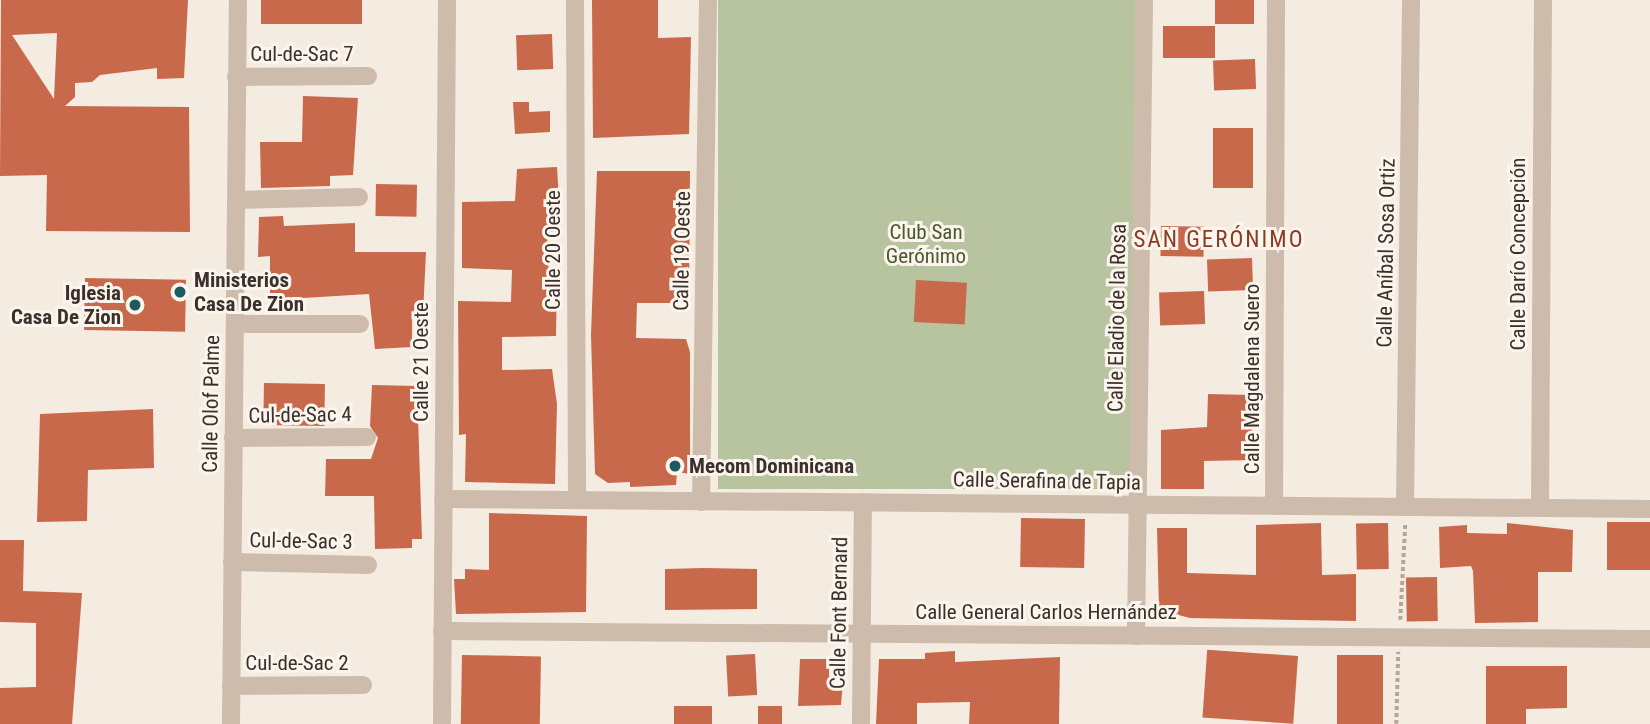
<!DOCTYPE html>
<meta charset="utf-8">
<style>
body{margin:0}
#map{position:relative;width:1650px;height:724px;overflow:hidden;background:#f4ebe1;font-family:"Roboto Condensed",sans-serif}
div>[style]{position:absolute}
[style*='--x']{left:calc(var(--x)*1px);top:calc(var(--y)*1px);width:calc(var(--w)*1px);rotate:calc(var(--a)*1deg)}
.green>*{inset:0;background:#b8c4a0;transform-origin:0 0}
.building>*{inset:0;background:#c8694b;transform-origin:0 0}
.path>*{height:3.5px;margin-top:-1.75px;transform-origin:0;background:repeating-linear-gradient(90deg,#b9a596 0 3.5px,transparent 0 7px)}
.minor>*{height:18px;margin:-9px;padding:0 9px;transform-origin:9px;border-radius:9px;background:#cdbbac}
.dots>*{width:19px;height:19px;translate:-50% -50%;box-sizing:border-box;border:4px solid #fbf5ee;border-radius:50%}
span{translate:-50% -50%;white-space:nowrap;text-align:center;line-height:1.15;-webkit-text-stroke:6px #fbf5ee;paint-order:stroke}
.street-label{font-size:21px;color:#3b302b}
.park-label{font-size:21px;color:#4a5a2e}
.poi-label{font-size:21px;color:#3b302b;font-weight:700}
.left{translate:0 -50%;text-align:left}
.right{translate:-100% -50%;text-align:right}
.neighbourhood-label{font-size:23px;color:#8c3b22;letter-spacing:2px}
</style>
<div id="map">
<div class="green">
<i style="left:718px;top:0;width:417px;height:489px"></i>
</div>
<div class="building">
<i style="clip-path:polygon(evenodd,1px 0,188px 0,184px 78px,157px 79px,157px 68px,100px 75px,92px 82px,75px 83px,75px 97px,65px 106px,189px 107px,190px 232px,46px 231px,47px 175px,0 176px,1px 0,57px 33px,54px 99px,12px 35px,57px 33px)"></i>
<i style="left:261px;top:0;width:101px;height:24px"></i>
<i style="clip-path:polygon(592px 0,658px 0,658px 38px,691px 37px,689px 134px,593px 138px)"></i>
<i style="left:1215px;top:0;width:39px;height:24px"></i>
<i style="left:1163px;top:26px;width:52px;height:32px"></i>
<i style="left:552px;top:34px;width:35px;height:36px;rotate:88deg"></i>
<i style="left:1255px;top:59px;width:30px;height:42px;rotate:88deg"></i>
<i style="clip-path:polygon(303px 96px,358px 98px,353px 175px,330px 176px,330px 186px,261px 188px,260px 142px,302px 142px)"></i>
<i style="clip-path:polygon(513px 102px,529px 102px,529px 112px,550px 111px,550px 132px,515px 134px)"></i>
<i style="left:1253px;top:128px;width:60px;height:40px;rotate:90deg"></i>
<i style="clip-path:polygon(557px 167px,561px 232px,547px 233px,549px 276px,557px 276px,556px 336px,502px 337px,502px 370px,552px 369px,557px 404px,555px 484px,465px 482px,466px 434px,459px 435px,458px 301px,511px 302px,512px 270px,462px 268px,462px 202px,515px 201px,517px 169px)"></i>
<i style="clip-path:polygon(597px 171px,690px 171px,689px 303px,637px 303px,636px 338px,686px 339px,690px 352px,690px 474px,677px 472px,676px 485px,630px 487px,630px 482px,608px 483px,595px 474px,591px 335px)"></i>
<i style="left:376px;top:184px;width:41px;height:32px;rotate:1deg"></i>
<i style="clip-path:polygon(283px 216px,284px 226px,355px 223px,355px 252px,426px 252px,423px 314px,412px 314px,412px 347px,375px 349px,369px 294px,270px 300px,270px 256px,258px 257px,259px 217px)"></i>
<i style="left:1161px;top:226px;width:43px;height:30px;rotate:1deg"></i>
<i style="left:1252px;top:258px;width:32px;height:45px;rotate:88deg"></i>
<i style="left:85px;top:278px;width:101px;height:52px;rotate:1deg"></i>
<i style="left:916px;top:280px;width:51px;height:42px;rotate:3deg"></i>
<i style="left:1204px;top:291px;width:33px;height:45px;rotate:88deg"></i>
<i style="left:264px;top:383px;width:61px;height:42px;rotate:1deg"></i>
<i style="clip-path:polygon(372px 385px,417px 386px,422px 539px,412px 539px,412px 548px,375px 549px,374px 496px,325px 496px,326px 459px,371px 459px,378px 438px,370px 426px)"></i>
<i style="clip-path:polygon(1208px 394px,1252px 395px,1252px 460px,1204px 461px,1204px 489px,1161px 489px,1161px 430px,1207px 427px)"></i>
<i style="clip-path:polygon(153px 409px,154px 468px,88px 470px,87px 521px,37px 522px,40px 414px)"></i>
<i style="clip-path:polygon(489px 513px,587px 516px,586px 612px,456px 614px,454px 579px,465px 579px,465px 569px,489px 570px)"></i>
<i style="left:1085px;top:519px;width:49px;height:64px;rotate:91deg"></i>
<i style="left:1650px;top:522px;width:48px;height:43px;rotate:90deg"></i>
<i style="clip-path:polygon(1321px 523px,1322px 575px,1356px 574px,1356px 621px,1190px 618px,1159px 610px,1157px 528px,1187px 528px,1187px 573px,1256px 575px,1256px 525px)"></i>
<i style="left:1388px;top:523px;width:46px;height:32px;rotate:89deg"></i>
<i style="clip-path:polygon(1507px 523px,1573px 530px,1572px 572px,1538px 572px,1538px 622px,1475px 623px,1473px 571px,1471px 566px,1440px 568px,1439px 527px,1467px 525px,1467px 533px,1507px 534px)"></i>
<i style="clip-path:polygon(0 540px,24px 540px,23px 591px,82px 593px,72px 724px,0 724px,0 688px,36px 687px,36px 623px,0 622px)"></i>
<i style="clip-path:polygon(704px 568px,757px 569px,757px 609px,665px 610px,665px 569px)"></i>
<i style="left:1437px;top:577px;width:44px;height:31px;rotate:89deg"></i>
<i style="clip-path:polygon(955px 651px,955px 662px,1060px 657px,1059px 724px,969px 724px,970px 702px,917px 703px,917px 724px,876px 724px,879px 659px,925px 659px,925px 653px)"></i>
<i style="left:755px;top:654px;width:41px;height:29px;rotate:87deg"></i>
<i style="left:462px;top:655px;width:79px;height:69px;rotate:1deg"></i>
<i style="left:1383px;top:655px;width:69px;height:46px;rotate:90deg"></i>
<i style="left:1298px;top:656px;width:68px;height:91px;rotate:94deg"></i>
<i style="clip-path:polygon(800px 659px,829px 659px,829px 682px,843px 682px,841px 705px,798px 706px)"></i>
<i style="clip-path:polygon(1486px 666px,1567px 666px,1567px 708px,1526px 709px,1526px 724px,1486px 724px)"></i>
<i style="left:674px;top:706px;width:38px;height:18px"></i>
<i style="left:758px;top:706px;width:24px;height:18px"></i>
</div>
<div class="path">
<i style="--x:1400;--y:620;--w:97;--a:-87"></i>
<i style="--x:1396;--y:724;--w:72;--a:-88.4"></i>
</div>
<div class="minor">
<i style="--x:575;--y:0;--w:500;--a:89.77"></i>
<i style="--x:236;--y:77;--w:132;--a:-0.4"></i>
<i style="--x:236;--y:200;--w:123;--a:-1.4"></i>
<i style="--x:235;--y:324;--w:125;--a:0"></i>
<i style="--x:233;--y:438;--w:134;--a:-0.4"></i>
<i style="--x:443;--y:499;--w:1207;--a:0.47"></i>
<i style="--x:701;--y:502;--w:502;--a:-89.2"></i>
<i style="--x:1274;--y:506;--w:506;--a:-89.77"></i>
<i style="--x:1405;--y:507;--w:507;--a:-89.32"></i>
<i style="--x:1540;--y:508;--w:508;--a:-89.66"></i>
<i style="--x:232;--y:562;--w:136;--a:1.3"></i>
<i style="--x:442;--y:631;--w:1208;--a:0.38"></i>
<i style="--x:1136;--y:636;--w:636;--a:-89.28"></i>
<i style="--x:231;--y:686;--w:132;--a:-0.4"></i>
<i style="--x:231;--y:724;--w:724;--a:-89.45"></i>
<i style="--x:442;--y:724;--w:724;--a:-89.6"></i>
<i style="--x:861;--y:724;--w:222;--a:-89.5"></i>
</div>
<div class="dots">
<i style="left:180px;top:292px;background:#1f5a5e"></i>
<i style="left:135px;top:305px;background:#1f5a5e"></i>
<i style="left:675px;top:466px;background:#1f5a5e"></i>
</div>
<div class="street-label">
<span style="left:302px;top:54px">Cul-de-Sac 7</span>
<span style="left:553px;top:250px;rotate:-90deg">Calle 20 Oeste</span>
<span style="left:682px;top:251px;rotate:-89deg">Calle 19 Oeste</span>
<span style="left:1386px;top:253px;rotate:-89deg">Calle Aníbal Sosa Ortiz</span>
<span style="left:1518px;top:254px;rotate:-90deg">Calle Darío Concepción</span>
<span style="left:1117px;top:318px;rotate:-89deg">Calle Eladio de la Rosa</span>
<span style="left:421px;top:362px;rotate:-90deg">Calle 21 Oeste</span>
<span style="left:1252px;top:379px;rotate:-90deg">Calle Magdalena Suero</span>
<span style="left:211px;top:404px;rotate:-89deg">Calle Olof Palme</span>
<span style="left:300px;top:415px;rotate:-1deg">Cul-de-Sac 4</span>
<span style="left:1047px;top:481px;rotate:1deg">Calle Serafina de Tapia</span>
<span style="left:301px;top:541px;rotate:1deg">Cul-de-Sac 3</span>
<span style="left:1046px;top:612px">Calle General Carlos Hernández</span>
<span style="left:839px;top:613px;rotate:-89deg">Calle Font Bernard</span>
<span style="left:297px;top:663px">Cul-de-Sac 2</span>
</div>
<div class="park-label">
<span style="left:926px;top:244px">Club San<br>Gerónimo</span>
</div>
<div class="poi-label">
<span class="left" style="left:194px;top:292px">Ministerios<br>Casa De Zion</span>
<span class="right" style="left:121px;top:305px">Iglesia<br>Casa De Zion</span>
<span class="left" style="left:689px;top:466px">Mecom Dominicana</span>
</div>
<div class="neighbourhood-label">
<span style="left:1219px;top:240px">SAN GERÓNIMO</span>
</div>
</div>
